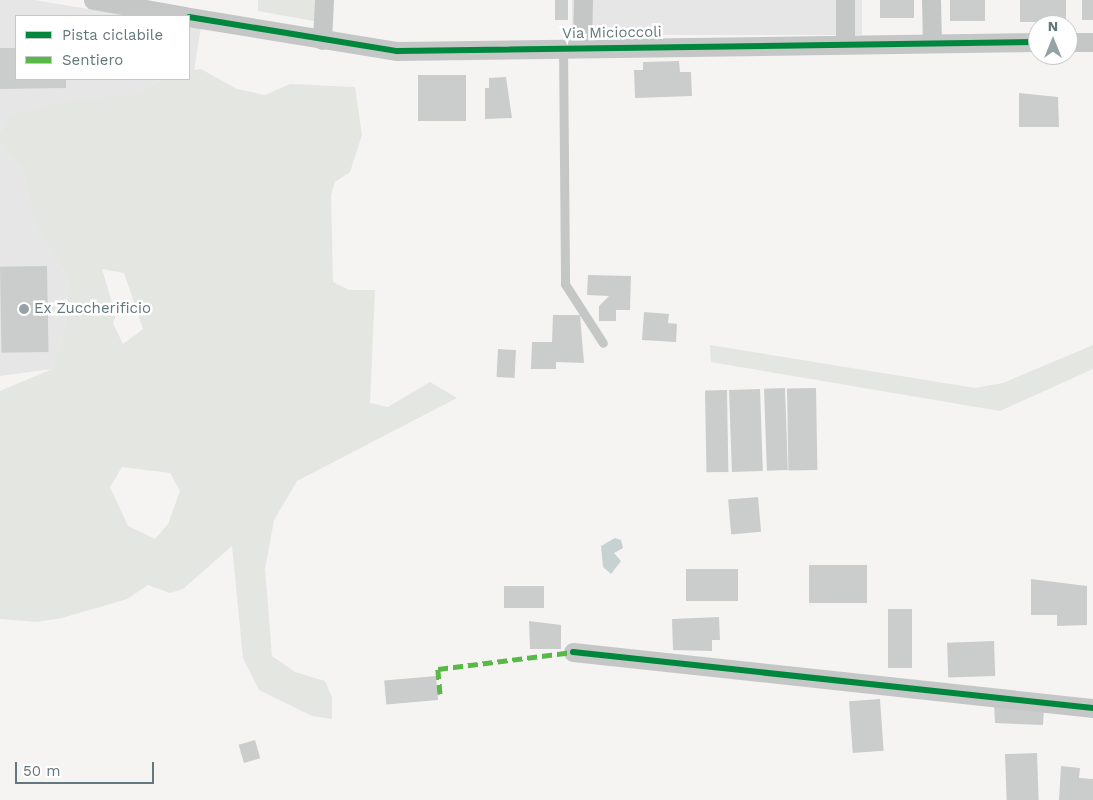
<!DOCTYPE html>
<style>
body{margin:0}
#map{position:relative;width:1093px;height:800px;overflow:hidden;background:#f5f4f3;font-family:"Work Sans",sans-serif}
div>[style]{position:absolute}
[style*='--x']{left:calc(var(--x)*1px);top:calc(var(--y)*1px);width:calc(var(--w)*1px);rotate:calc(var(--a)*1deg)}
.built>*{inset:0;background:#e5e6e5;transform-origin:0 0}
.green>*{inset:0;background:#e4e6e1}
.water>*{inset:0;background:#c5d2d1}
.building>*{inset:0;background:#cbcdcd;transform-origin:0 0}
.service>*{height:9px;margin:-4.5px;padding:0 4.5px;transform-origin:4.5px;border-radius:4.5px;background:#c5c7c7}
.minor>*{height:19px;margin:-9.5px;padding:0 9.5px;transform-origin:9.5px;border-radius:9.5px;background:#c5c7c7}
.quiet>*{height:5px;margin-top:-2.5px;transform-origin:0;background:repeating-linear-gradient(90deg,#58b947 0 10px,transparent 0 15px)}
.cycleway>*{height:6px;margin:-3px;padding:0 3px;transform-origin:3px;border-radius:3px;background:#00873e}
.dots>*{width:14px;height:14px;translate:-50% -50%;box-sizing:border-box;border:2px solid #fff;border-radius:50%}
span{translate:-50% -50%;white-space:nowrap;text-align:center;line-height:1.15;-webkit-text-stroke:5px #fff;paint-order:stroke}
.street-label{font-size:15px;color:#63787c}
.poi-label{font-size:15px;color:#63787c}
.left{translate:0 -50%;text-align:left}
.legend{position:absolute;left:15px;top:15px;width:175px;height:65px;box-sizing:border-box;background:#fff;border:1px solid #c1c9cb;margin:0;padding:6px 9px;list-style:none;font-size:15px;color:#63787c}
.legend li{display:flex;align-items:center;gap:10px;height:25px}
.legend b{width:25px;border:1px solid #c1c9cb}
.north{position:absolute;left:1028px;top:15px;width:50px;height:50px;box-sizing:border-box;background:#fff;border:1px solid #c1c9cb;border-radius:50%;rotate:0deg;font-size:14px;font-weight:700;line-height:20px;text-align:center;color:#63787c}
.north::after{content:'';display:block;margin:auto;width:18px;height:22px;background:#96a3a6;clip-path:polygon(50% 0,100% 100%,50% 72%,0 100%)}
.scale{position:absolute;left:15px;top:762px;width:139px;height:22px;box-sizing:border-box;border:2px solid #63787c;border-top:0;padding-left:6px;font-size:15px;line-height:18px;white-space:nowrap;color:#63787c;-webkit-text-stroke:4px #fff;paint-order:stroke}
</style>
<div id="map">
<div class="built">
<i style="clip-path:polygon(0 0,34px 0,131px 16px,16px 16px,16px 79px,162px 79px,136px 94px,6px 117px,0 132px)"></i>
<i style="left:572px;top:0;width:290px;height:35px"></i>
<i style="left:189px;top:26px;width:12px;height:45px;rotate:9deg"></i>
<i style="clip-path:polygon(0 144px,22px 169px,35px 225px,69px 280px,65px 328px,52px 369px,0 376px)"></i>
</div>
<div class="green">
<i style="clip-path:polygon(258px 0,320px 0,319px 22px,258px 11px)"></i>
<i style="clip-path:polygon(evenodd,201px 69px,237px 89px,265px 95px,290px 84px,355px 87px,362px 135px,350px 172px,335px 182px,331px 195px,333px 282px,349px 290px,375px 290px,370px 403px,388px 407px,430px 382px,457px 398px,297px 481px,274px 520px,265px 569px,272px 656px,295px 672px,325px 681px,332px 697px,332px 719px,312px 716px,259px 690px,243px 658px,232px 546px,183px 589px,170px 593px,148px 585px,127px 599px,62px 618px,37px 622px,0 619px,0 391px,52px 369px,65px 328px,69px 280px,35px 225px,22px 169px,0 144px,0 132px,6px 117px,70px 101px,136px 94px,162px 79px,189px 79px,189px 71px,201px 69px,102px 269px,124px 273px,143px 329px,123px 344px,113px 323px,116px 316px,102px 269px,201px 69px,122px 467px,170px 473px,180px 491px,168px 524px,155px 539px,128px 526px,110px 487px,122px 467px)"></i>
<i style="clip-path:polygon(710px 345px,975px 388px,1003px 383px,1093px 345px,1093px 369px,1000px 411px,711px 362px)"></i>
</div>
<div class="water">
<i style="clip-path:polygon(615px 538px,621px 540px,623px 548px,614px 553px,621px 561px,611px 574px,603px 567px,601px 546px)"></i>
</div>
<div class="building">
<i style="left:555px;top:0;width:13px;height:20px"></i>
<i style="left:880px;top:0;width:34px;height:18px"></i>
<i style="left:950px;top:0;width:35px;height:21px"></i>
<i style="left:1020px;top:0;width:46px;height:22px"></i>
<i style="left:1082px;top:0;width:11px;height:20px"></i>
<i style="clip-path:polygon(0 48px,16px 48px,16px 79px,66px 79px,66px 88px,0 89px)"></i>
<i style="clip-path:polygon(679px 61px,680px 72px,691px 72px,692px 96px,635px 98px,634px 70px,643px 70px,643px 62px)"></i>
<i style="left:418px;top:75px;width:48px;height:46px"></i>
<i style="clip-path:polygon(506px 77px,512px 118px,485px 119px,485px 88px,489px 88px,489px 78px)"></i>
<i style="clip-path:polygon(1019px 93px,1058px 97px,1059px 127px,1019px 127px)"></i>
<i style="left:47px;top:266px;width:86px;height:47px;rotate:89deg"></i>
<i style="clip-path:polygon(588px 275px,631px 276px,630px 310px,616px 310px,616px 321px,599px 321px,599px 306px,609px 296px,587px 295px)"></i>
<i style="clip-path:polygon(644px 312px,669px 314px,668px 323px,677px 324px,676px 342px,642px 340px)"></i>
<i style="clip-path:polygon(553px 315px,580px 315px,584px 363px,556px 362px,556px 369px,531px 369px,532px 342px,552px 342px)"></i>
<i style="left:498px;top:349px;width:18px;height:28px;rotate:3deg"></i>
<i style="left:785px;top:388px;width:82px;height:21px;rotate:88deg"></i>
<i style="left:816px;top:388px;width:82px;height:29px;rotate:89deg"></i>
<i style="left:760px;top:389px;width:82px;height:31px;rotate:88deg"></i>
<i style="left:727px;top:390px;width:82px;height:22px;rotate:89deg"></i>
<i style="left:758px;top:497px;width:35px;height:30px;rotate:85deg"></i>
<i style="left:867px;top:565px;width:38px;height:58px;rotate:90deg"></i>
<i style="left:738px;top:569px;width:32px;height:52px;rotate:90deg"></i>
<i style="clip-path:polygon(1031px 579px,1087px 586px,1087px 625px,1057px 626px,1057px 615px,1031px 615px)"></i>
<i style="left:504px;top:586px;width:40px;height:22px"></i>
<i style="left:888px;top:609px;width:24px;height:59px"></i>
<i style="clip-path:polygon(719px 617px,720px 640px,712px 640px,712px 651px,673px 650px,672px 619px)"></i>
<i style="clip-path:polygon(529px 621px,561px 625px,561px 649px,530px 649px)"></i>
<i style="left:994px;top:641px;width:35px;height:47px;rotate:88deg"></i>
<i style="left:436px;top:676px;width:24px;height:52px;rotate:85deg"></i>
<i style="left:880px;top:699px;width:52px;height:31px;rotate:86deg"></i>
<i style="clip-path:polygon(994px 703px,1044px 709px,1043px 725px,995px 723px)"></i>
<i style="left:255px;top:740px;width:19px;height:17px;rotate:74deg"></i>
<i style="left:1037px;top:753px;width:47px;height:32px;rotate:88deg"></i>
<i style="clip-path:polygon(1061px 766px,1080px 768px,1079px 778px,1093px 779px,1093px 800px,1059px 800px)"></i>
</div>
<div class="service">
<i style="--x:563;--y:46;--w:238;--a:89.5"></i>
<i style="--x:565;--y:284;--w:70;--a:57.2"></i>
</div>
<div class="minor">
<i style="--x:93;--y:0;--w:94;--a:9.8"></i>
<i style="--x:845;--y:0;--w:44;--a:90"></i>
<i style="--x:931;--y:0;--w:43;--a:88.7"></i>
<i style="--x:189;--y:17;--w:211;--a:9.3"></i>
<i style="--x:397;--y:51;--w:641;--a:-0.8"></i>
<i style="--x:322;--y:40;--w:40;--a:-87.1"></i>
<i style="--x:1068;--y:42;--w:25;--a:0"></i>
<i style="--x:582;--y:45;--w:45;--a:-88.7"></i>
<i style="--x:573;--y:652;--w:523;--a:6.15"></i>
</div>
<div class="quiet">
<i style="--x:440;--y:694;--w:25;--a:-95"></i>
<i style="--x:438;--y:669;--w:136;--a:-7.2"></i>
</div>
<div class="cycleway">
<i style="--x:189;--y:17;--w:211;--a:9.3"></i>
<i style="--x:397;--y:51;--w:641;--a:-0.8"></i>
<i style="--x:573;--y:652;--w:523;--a:6.15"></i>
</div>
<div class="dots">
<i style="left:24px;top:309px;background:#96a3a6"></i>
</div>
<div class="street-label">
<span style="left:612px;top:33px;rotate:-1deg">Via Micioccoli</span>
</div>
<div class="poi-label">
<span class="left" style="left:34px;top:309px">Ex Zuccherificio</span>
</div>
<ul class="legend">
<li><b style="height:6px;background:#00873e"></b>Pista ciclabile</li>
<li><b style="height:6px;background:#58b947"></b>Sentiero</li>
</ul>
<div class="north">N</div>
<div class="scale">50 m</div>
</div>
